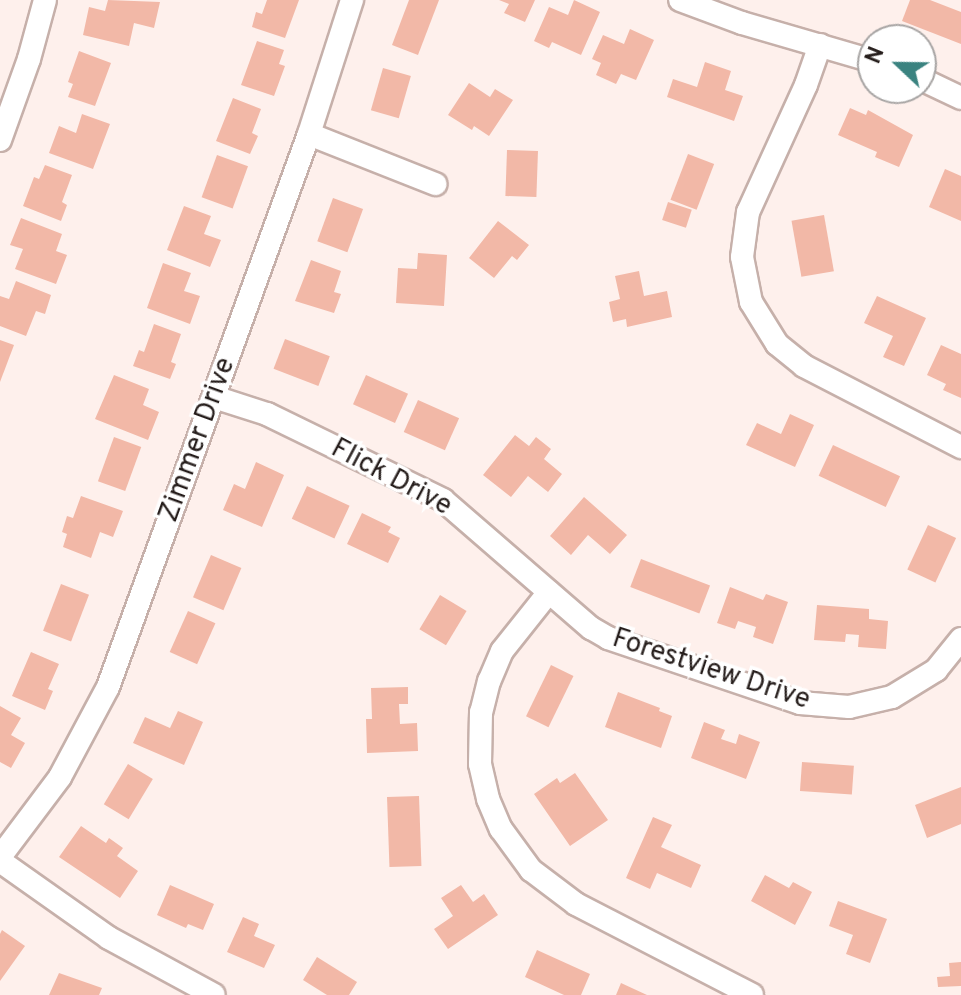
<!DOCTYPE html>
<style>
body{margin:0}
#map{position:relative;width:961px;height:995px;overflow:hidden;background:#fef0ec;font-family:Overpass,sans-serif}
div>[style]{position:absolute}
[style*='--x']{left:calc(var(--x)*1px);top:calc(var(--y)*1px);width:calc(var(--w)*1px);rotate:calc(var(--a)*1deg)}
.building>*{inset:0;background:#f2b8a7;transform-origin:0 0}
.roads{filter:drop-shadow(2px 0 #c6b0aa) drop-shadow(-2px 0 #c6b0aa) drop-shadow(0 2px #c6b0aa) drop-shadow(0 -2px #c6b0aa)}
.street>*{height:22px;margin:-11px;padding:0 11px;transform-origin:11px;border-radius:11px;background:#fff}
span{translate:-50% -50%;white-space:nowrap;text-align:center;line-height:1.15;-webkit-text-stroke:7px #fff;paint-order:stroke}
.street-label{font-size:28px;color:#261e1c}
.north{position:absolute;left:857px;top:24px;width:80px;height:80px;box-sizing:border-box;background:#fff;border:2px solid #a8a5a4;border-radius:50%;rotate:292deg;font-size:22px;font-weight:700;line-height:32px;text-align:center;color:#261e1c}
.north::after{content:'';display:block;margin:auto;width:28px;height:36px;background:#3b8380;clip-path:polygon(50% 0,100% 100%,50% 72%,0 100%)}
</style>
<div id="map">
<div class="building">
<i style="clip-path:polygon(108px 0,160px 2px,154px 28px,134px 23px,129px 46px,83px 35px,89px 7px,105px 11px)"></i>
<i style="clip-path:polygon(267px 0,299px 0,285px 38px,252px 27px,256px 12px,262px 14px)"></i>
<i style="clip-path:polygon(409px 0,439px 0,418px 55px,392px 45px)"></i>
<i style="clip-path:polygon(499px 0,535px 0,525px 22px,504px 13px,509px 4px)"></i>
<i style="clip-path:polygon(574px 0,600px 12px,581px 55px,552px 42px,549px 48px,534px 41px,549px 7px,568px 15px)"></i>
<i style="clip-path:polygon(910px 0,930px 0,961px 12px,961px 44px,902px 21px)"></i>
<i style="clip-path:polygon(630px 29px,654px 40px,636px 80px,621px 74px,616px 84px,596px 75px,601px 63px,592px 59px,603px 35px,624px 44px)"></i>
<i style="clip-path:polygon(257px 41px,284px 50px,279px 64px,285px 66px,274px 96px,241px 85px)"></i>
<i style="clip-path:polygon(79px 51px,111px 63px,95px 106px,68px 97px,73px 84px,68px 82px)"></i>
<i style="clip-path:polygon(705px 62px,731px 71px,725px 90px,743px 96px,734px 121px,667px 97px,673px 79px,697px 87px)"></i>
<i style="left:383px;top:68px;width:29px;height:44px;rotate:16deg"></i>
<i style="clip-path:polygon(469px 83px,490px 97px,495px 89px,513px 100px,489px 136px,474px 126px,472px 130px,448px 115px)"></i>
<i style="clip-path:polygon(233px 98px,261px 109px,252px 133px,258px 136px,250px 154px,216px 141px)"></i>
<i style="clip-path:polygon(850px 108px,866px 115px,868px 110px,913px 135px,899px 167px,875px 157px,877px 152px,838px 135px)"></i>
<i style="clip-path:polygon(82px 114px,110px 124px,93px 169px,49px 153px,59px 126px,76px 133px)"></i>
<i style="left:507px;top:150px;width:31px;height:46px;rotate:2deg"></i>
<i style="left:688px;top:154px;width:28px;height:49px;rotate:21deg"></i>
<i style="left:217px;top:155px;width:33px;height:45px;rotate:20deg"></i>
<i style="clip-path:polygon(45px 165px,72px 175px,62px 202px,67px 205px,61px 221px,23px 206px,34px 177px,39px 179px)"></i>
<i style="clip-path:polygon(945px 169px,961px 176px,961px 221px,929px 207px)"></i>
<i style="left:333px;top:198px;width:32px;height:46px;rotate:20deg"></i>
<i style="left:668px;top:202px;width:25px;height:19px;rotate:18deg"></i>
<i style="clip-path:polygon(184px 206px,211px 216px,204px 234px,221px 240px,210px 267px,167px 250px)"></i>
<i style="left:824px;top:215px;width:57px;height:33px;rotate:80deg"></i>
<i style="clip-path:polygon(21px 218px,62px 234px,56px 251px,67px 255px,56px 284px,15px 269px,23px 249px,10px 245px)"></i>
<i style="clip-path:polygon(498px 221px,529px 245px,517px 260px,512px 256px,494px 278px,469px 258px)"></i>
<i style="clip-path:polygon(418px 253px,447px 255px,444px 306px,396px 303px,398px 268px,417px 269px)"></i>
<i style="clip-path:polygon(311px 260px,341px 271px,334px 292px,341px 294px,334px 313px,295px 301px)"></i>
<i style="clip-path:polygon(163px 263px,191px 273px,184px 291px,200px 296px,190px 324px,147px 308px)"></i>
<i style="clip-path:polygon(639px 271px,644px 296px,667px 291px,672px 317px,627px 327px,626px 319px,613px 322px,609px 302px,620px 299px,615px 276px)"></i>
<i style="clip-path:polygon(16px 281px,51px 295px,45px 314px,36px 311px,26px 336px,0 326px,0 296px,9px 299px)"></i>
<i style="clip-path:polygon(877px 296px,926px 318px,904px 366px,883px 357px,893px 336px,864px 323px)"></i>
<i style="clip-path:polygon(154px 324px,181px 334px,171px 362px,176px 364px,170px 379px,133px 366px,139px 350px,144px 352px)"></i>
<i style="left:285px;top:339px;width:48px;height:32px;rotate:21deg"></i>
<i style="clip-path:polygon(0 340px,14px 345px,0 382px)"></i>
<i style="clip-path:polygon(941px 345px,961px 354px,961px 398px,943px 390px,946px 384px,927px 375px)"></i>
<i style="clip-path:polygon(114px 375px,149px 389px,143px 405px,159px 412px,148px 440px,95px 419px)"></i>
<i style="left:366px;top:375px;width:46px;height:32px;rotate:24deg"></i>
<i style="left:418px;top:400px;width:45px;height:35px;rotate:24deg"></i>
<i style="clip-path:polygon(790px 414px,814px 425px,795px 467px,746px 445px,757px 423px,781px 434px)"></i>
<i style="clip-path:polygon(515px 435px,529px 446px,536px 437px,551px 449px,544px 459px,562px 474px,548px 492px,528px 476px,511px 497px,483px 475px)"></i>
<i style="left:114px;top:437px;width:29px;height:47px;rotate:20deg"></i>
<i style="left:833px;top:445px;width:74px;height:34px;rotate:25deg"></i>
<i style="clip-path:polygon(256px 462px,284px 475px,262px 527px,223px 510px,234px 484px,245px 489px)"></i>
<i style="left:307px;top:486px;width:47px;height:36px;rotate:25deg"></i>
<i style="clip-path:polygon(81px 496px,123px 511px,113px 537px,100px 532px,91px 558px,63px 547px,67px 534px,62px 532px,67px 516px,73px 518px)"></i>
<i style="clip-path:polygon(584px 497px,627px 535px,610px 554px,588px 535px,571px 555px,550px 536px)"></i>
<i style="clip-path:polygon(362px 513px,391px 527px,388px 532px,400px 538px,388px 563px,347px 544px)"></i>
<i style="left:928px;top:525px;width:31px;height:49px;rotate:25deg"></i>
<i style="left:211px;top:555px;width:33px;height:46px;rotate:23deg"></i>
<i style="left:641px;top:559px;width:74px;height:30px;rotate:21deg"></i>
<i style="left:61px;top:584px;width:30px;height:50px;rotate:21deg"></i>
<i style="clip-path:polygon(730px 587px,763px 600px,766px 594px,788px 602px,773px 644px,753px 637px,756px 627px,738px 621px,735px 629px,717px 623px)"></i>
<i style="left:440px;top:595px;width:31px;height:40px;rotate:31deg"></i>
<i style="clip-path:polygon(817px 605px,869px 609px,869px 619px,888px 621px,886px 649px,858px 647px,859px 635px,846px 634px,845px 642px,814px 640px)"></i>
<i style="left:188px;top:611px;width:30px;height:45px;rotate:24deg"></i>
<i style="clip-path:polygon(31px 652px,59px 664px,48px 689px,53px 691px,45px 710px,12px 696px)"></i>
<i style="left:551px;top:665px;width:25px;height:57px;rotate:26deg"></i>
<i style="clip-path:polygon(408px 687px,408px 704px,399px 704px,400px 724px,417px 723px,418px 751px,367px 753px,366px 719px,372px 719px,371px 688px)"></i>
<i style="clip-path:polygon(618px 692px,660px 708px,659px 711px,672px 716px,661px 748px,605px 727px)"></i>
<i style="clip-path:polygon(0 706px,21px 718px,11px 735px,25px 743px,11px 768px,0 762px)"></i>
<i style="clip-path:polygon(178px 711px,203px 722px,184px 765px,133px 743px,145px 717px,170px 728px)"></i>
<i style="clip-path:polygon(704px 722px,725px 730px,721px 739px,736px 744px,739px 734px,760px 742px,746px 779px,691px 758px)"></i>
<i style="left:802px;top:762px;width:52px;height:29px;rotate:4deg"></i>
<i style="left:128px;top:764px;width:29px;height:47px;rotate:31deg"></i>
<i style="clip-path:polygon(575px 773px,608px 820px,570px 846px,534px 794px,557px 778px,560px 783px)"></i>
<i style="clip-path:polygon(961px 787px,961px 824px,927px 838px,915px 805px)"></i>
<i style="left:419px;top:796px;width:70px;height:32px;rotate:88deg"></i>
<i style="clip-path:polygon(653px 817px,672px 825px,661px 847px,701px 865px,691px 888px,657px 873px,650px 889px,626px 878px)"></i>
<i style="clip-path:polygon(81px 826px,106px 843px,109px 838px,123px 848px,117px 856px,138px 871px,120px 898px,59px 857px)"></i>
<i style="clip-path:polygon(765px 875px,789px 888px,793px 882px,812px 892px,795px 925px,751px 901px)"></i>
<i style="clip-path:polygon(170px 885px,214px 904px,203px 930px,188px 924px,186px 928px,157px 915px)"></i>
<i style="clip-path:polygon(461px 885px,473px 902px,484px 894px,498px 915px,448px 949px,434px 929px,453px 916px,441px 898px)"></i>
<i style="clip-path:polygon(838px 901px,887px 919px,870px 963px,846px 954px,853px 935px,829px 926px)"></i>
<i style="clip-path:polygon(243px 917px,259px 924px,254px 936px,275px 945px,264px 968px,227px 952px)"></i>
<i style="clip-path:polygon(2px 930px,25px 946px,0 981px,0 934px)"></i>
<i style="clip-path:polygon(537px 950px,590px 974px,581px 995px,564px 995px,525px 977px)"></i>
<i style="clip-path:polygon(317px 957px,357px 982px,349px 995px,327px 995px,303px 980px)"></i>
<i style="clip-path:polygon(961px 962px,961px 986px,938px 987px,937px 977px,950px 976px,949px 963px)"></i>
<i style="clip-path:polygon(59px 973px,102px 988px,99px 995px,49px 995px)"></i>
<i style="clip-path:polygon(621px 983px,647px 995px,616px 995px)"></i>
</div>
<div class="roads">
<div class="street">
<i style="--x:680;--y:0;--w:66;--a:20.4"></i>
<i style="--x:742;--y:23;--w:136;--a:16.2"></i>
<i style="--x:820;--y:45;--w:42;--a:109.3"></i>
<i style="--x:806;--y:85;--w:140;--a:114.5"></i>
<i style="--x:748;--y:212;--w:45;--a:97.6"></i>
<i style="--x:742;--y:257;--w:46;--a:78.7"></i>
<i style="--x:751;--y:302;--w:49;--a:58.2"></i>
<i style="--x:777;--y:344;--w:35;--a:39"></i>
<i style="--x:804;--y:366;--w:177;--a:27.3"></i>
<i style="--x:921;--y:79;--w:44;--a:25.4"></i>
<i style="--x:309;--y:134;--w:136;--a:21.6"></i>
<i style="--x:0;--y:140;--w:86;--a:-70.3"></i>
<i style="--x:29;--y:59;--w:61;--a:-74.8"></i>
<i style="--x:214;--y:397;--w:56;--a:17.8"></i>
<i style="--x:267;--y:414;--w:196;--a:26"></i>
<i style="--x:443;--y:500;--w:196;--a:40.9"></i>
<i style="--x:591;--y:628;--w:20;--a:30"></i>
<i style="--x:608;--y:638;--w:203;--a:18.7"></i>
<i style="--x:800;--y:703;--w:49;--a:4.7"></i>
<i style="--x:849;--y:707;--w:44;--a:-13.1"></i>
<i style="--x:892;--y:697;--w:52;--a:-31.5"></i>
<i style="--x:936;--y:670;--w:40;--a:-51"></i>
<i style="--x:549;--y:592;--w:75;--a:128.5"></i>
<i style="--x:502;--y:651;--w:33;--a:113"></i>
<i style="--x:489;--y:681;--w:32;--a:104"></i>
<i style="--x:481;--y:712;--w:52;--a:91.1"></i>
<i style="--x:480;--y:764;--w:36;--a:77"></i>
<i style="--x:488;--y:799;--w:33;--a:67"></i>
<i style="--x:501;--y:829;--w:51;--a:53.8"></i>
<i style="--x:531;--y:870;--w:56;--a:37.1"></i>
<i style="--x:576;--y:904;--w:198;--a:27.3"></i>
<i style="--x:0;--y:857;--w:100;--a:-53.1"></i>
<i style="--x:60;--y:777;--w:102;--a:-61.9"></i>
<i style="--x:108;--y:687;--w:588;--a:-70.03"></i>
<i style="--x:309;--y:134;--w:141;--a:-72.2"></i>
<i style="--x:0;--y:861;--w:133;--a:35.2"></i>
<i style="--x:109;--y:938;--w:119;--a:28.5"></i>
</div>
</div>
<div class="street-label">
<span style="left:198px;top:440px;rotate:-70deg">Zimmer Drive</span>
<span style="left:391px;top:478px;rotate:28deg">Flick Drive</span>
<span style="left:711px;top:670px;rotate:18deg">Forestview Drive</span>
</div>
<div class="north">N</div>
</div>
